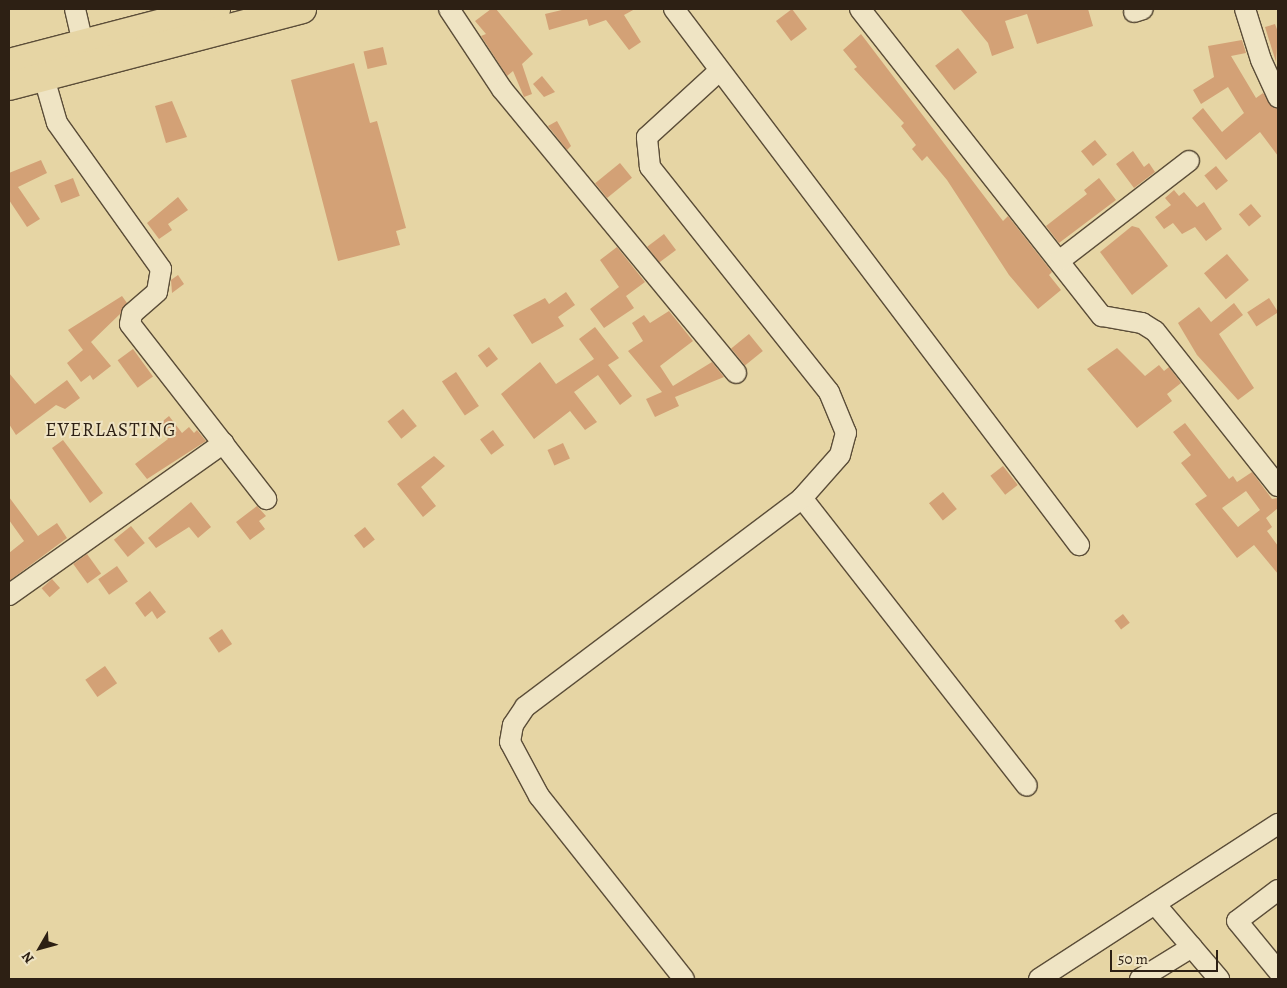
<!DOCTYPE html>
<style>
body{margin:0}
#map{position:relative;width:1287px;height:988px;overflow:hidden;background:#e6d5a4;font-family:Alegreya,serif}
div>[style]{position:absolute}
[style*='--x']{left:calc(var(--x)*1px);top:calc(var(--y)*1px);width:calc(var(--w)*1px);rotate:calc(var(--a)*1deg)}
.building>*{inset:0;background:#d3a176;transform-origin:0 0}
.roads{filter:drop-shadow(1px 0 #5b4d38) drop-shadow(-1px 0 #5b4d38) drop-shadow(0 1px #5b4d38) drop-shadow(0 -1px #5b4d38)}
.minor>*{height:20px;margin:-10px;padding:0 10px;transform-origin:10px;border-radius:10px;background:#efe4c4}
.highway>*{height:28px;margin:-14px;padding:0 14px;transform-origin:14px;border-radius:14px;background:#e6d5a4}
span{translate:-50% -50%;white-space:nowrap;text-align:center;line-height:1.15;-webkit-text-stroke:4px #efe4c4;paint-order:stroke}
.neighbourhood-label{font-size:19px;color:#2d2014;letter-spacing:1px}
.frame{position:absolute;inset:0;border:10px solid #2d2014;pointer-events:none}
.north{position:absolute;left:15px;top:923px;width:50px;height:50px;-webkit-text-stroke:4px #efe4c4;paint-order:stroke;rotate:232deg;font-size:14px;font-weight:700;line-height:20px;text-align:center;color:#2d2014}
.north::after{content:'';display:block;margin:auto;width:18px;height:22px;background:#2d2014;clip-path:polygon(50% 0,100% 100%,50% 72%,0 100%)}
.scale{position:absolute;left:1110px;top:950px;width:108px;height:22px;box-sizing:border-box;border:2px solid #2d2014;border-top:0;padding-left:6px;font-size:15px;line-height:18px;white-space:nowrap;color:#2d2014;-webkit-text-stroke:4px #efe4c4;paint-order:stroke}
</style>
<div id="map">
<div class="building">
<i style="clip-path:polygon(491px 9px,496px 9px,533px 54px,522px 64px,532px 94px,524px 97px,513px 71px,507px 76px,481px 36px,486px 34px,475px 21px)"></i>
<i style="clip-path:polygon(566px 9px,635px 9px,624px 15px,641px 42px,629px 50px,606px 20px,589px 26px,587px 19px,549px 30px,545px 14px)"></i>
<i style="left:792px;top:9px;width:25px;height:20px;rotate:53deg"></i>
<i style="clip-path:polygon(960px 9px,1088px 9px,1093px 26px,1037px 44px,1027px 14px,1005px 21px,1014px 48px,992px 56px,988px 43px)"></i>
<i style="clip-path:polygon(1275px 24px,1278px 32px,1276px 62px,1265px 27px)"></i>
<i style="clip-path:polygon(861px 34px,1003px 221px,1008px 216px,1052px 272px,1049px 275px,1061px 290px,1038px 309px,1009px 275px,947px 180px,927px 156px,922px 161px,912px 149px,916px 145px,901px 126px,904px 123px,854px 69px,857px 67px,843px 50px)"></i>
<i style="clip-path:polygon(1242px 40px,1246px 53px,1231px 56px,1256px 98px,1263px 93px,1278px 110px,1278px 156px,1260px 132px,1226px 160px,1192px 118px,1203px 108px,1222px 132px,1244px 113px,1228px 87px,1201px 104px,1193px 90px,1214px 77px,1208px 46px)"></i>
<i style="left:383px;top:47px;width:18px;height:20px;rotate:77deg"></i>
<i style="left:958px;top:48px;width:31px;height:29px;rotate:52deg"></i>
<i style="clip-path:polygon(354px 63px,370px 123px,377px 121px,406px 228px,396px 231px,400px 245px,338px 261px,291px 80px)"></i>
<i style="clip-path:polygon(542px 76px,555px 92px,544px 97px,533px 84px)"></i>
<i style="clip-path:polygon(172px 101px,187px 137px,166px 143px,155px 106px)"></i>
<i style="clip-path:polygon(557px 121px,571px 146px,567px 150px,548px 126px)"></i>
<i style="left:1095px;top:140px;width:19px;height:18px;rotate:51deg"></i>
<i style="clip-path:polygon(1133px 151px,1144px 167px,1149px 163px,1155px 172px,1134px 188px,1116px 164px)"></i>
<i style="clip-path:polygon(41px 160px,47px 173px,18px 187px,40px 219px,27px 227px,9px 200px,9px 173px)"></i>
<i style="left:620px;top:163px;width:19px;height:32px;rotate:51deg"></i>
<i style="left:1216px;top:166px;width:19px;height:15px;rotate:51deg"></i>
<i style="left:73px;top:178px;width:19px;height:20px;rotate:69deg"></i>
<i style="clip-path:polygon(1099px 178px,1116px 200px,1059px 243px,1046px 226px,1087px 194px,1084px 190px)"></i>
<i style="clip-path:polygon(1174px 190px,1179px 196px,1184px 192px,1197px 207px,1204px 202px,1222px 229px,1206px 241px,1195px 227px,1182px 234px,1173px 223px,1164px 229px,1155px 217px,1171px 205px,1165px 198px)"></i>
<i style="clip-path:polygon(178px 197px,188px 210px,168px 224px,172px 230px,159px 239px,147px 223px)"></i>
<i style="left:1251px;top:204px;width:16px;height:16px;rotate:50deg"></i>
<i style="clip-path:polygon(1132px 226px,1139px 228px,1168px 266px,1132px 295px,1100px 252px)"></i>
<i style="left:664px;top:234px;width:20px;height:21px;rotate:53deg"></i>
<i style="clip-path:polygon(617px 247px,645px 282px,626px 296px,634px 308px,604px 328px,590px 309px,619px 287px,600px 260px)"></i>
<i style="left:1227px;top:254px;width:34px;height:30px;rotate:50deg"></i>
<i style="clip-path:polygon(178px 275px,184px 284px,172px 293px,171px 280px)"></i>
<i style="clip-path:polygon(566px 292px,575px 305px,558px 317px,564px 326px,532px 344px,513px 315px,545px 298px,549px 304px)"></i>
<i style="clip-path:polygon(122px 296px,127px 303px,120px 314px,91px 342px,111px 366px,93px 380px,90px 375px,81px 382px,67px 363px,83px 350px,68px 330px)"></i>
<i style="left:1269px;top:298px;width:17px;height:26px;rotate:57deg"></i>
<i style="clip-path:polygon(1234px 303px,1243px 315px,1219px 334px,1254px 388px,1238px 400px,1197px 355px,1178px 323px,1199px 307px,1211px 322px)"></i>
<i style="clip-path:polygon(669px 311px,693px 341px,660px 366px,673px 386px,712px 362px,724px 377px,675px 397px,679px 406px,655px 417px,646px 399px,662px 392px,628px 351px,643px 341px,632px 323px,644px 315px,650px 323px)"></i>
<i style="clip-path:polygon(595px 327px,619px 358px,608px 365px,632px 396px,620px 405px,598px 375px,574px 392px,597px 422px,585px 430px,570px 411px,534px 439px,501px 394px,540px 362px,556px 384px,594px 359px,579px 339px)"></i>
<i style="left:749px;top:334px;width:22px;height:23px;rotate:51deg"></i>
<i style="left:489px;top:347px;width:15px;height:14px;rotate:53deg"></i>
<i style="clip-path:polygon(1117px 348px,1145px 376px,1159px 365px,1164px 371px,1169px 367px,1181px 383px,1167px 394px,1172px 401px,1137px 428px,1087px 369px)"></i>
<i style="left:133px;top:349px;width:34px;height:19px;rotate:54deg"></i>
<i style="left:456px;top:372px;width:41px;height:17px;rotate:56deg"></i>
<i style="clip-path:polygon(9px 373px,35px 404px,67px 380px,80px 398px,65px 409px,56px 405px,16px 435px,9px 424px)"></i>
<i style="left:403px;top:409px;width:22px;height:20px;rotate:51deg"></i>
<i style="clip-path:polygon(169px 416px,182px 433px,189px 427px,194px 433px,197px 430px,206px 441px,147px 479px,135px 464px,168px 439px,158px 425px)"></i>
<i style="clip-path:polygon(evenodd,1185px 423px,1229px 479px,1233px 476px,1237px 482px,1252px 472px,1272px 499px,1278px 498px,1278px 508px,1266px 518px,1272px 527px,1267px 531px,1278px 546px,1278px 574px,1254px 545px,1237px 558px,1195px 504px,1207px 496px,1181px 463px,1191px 455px,1173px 432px,1185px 423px,1246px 491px,1260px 510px,1238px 527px,1222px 508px,1246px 491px)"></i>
<i style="left:493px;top:430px;width:19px;height:16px;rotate:54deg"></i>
<i style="clip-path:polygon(63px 440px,103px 493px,90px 503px,52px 448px)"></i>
<i style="left:563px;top:443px;width:17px;height:17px;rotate:66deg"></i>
<i style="clip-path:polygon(434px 456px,445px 466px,421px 487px,436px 506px,423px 517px,397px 484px)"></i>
<i style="left:1003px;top:466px;width:24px;height:16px;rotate:52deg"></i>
<i style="left:943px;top:492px;width:22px;height:18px;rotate:51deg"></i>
<i style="clip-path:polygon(9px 497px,38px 536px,57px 523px,67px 538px,9px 581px,9px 553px,24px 541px,9px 520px)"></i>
<i style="clip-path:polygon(191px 502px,211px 527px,198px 538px,189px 527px,156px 548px,148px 538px)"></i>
<i style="clip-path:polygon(257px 506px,266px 516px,259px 521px,265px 529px,250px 540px,236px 522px)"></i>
<i style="left:131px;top:526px;width:22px;height:22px;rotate:51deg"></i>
<i style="left:365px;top:527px;width:16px;height:14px;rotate:52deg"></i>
<i style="left:87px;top:554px;width:24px;height:17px;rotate:54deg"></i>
<i style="left:117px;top:566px;width:19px;height:23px;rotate:55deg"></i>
<i style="left:52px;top:579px;width:12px;height:14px;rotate:48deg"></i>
<i style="clip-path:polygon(150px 591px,166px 612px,157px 619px,152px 611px,145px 617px,135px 603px)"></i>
<i style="left:1123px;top:614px;width:11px;height:11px;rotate:52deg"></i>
<i style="left:222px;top:629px;width:18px;height:16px;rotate:56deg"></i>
<i style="left:105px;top:666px;width:21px;height:24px;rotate:55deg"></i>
</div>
<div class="roads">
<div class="minor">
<i style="--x:75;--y:9;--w:36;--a:77"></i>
<i style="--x:449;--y:9;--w:96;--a:56.5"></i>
<i style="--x:502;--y:89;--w:368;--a:50.5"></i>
<i style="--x:674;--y:9;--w:672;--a:52.93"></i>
<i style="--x:860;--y:9;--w:391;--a:51.8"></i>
<i style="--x:1102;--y:316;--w:41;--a:9.9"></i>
<i style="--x:1142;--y:323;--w:15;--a:32"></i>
<i style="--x:1155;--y:331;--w:198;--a:51.6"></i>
<i style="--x:1245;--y:9;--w:53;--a:72.6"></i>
<i style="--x:1261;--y:60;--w:41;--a:65.3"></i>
<i style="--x:1134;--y:12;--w:9;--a:-18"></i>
<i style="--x:40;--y:64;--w:61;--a:73.9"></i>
<i style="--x:57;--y:123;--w:179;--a:54.5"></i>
<i style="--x:161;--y:269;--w:23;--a:100"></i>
<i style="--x:157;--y:292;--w:33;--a:139"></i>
<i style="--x:132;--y:314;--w:10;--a:101"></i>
<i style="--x:130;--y:324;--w:222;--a:52.1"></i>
<i style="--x:1059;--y:261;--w:164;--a:-37.6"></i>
<i style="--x:802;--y:498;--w:365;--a:52"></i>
<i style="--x:9;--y:595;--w:263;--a:-35.3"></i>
<i style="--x:1278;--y:890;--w:51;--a:142.9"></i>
<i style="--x:1237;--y:921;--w:65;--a:50.6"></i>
<i style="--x:1155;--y:904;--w:99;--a:49.5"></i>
<i style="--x:684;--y:979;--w:233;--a:-128.4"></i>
<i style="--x:539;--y:796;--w:61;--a:-118.2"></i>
<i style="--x:510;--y:742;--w:17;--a:-80"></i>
<i style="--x:513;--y:725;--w:22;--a:-56"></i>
<i style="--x:525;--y:707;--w:347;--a:-37"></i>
<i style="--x:802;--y:498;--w:57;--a:-48.5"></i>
<i style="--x:840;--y:455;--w:23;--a:-75"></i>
<i style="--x:846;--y:433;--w:44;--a:-112.5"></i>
<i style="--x:829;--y:392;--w:288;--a:-128.5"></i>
<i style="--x:650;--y:167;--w:30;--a:-96"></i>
<i style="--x:647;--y:137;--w:98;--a:-42.5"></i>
<i style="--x:1039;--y:979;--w:285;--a:-33"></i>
<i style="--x:1140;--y:979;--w:61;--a:-31.6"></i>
</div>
<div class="highway">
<i style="--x:9;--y:63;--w:214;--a:-14.6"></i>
<i style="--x:9;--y:86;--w:303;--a:-14.7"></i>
</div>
</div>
<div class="neighbourhood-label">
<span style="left:111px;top:431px">EVERLASTING</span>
</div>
<div class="frame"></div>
<div class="north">N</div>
<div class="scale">50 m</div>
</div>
